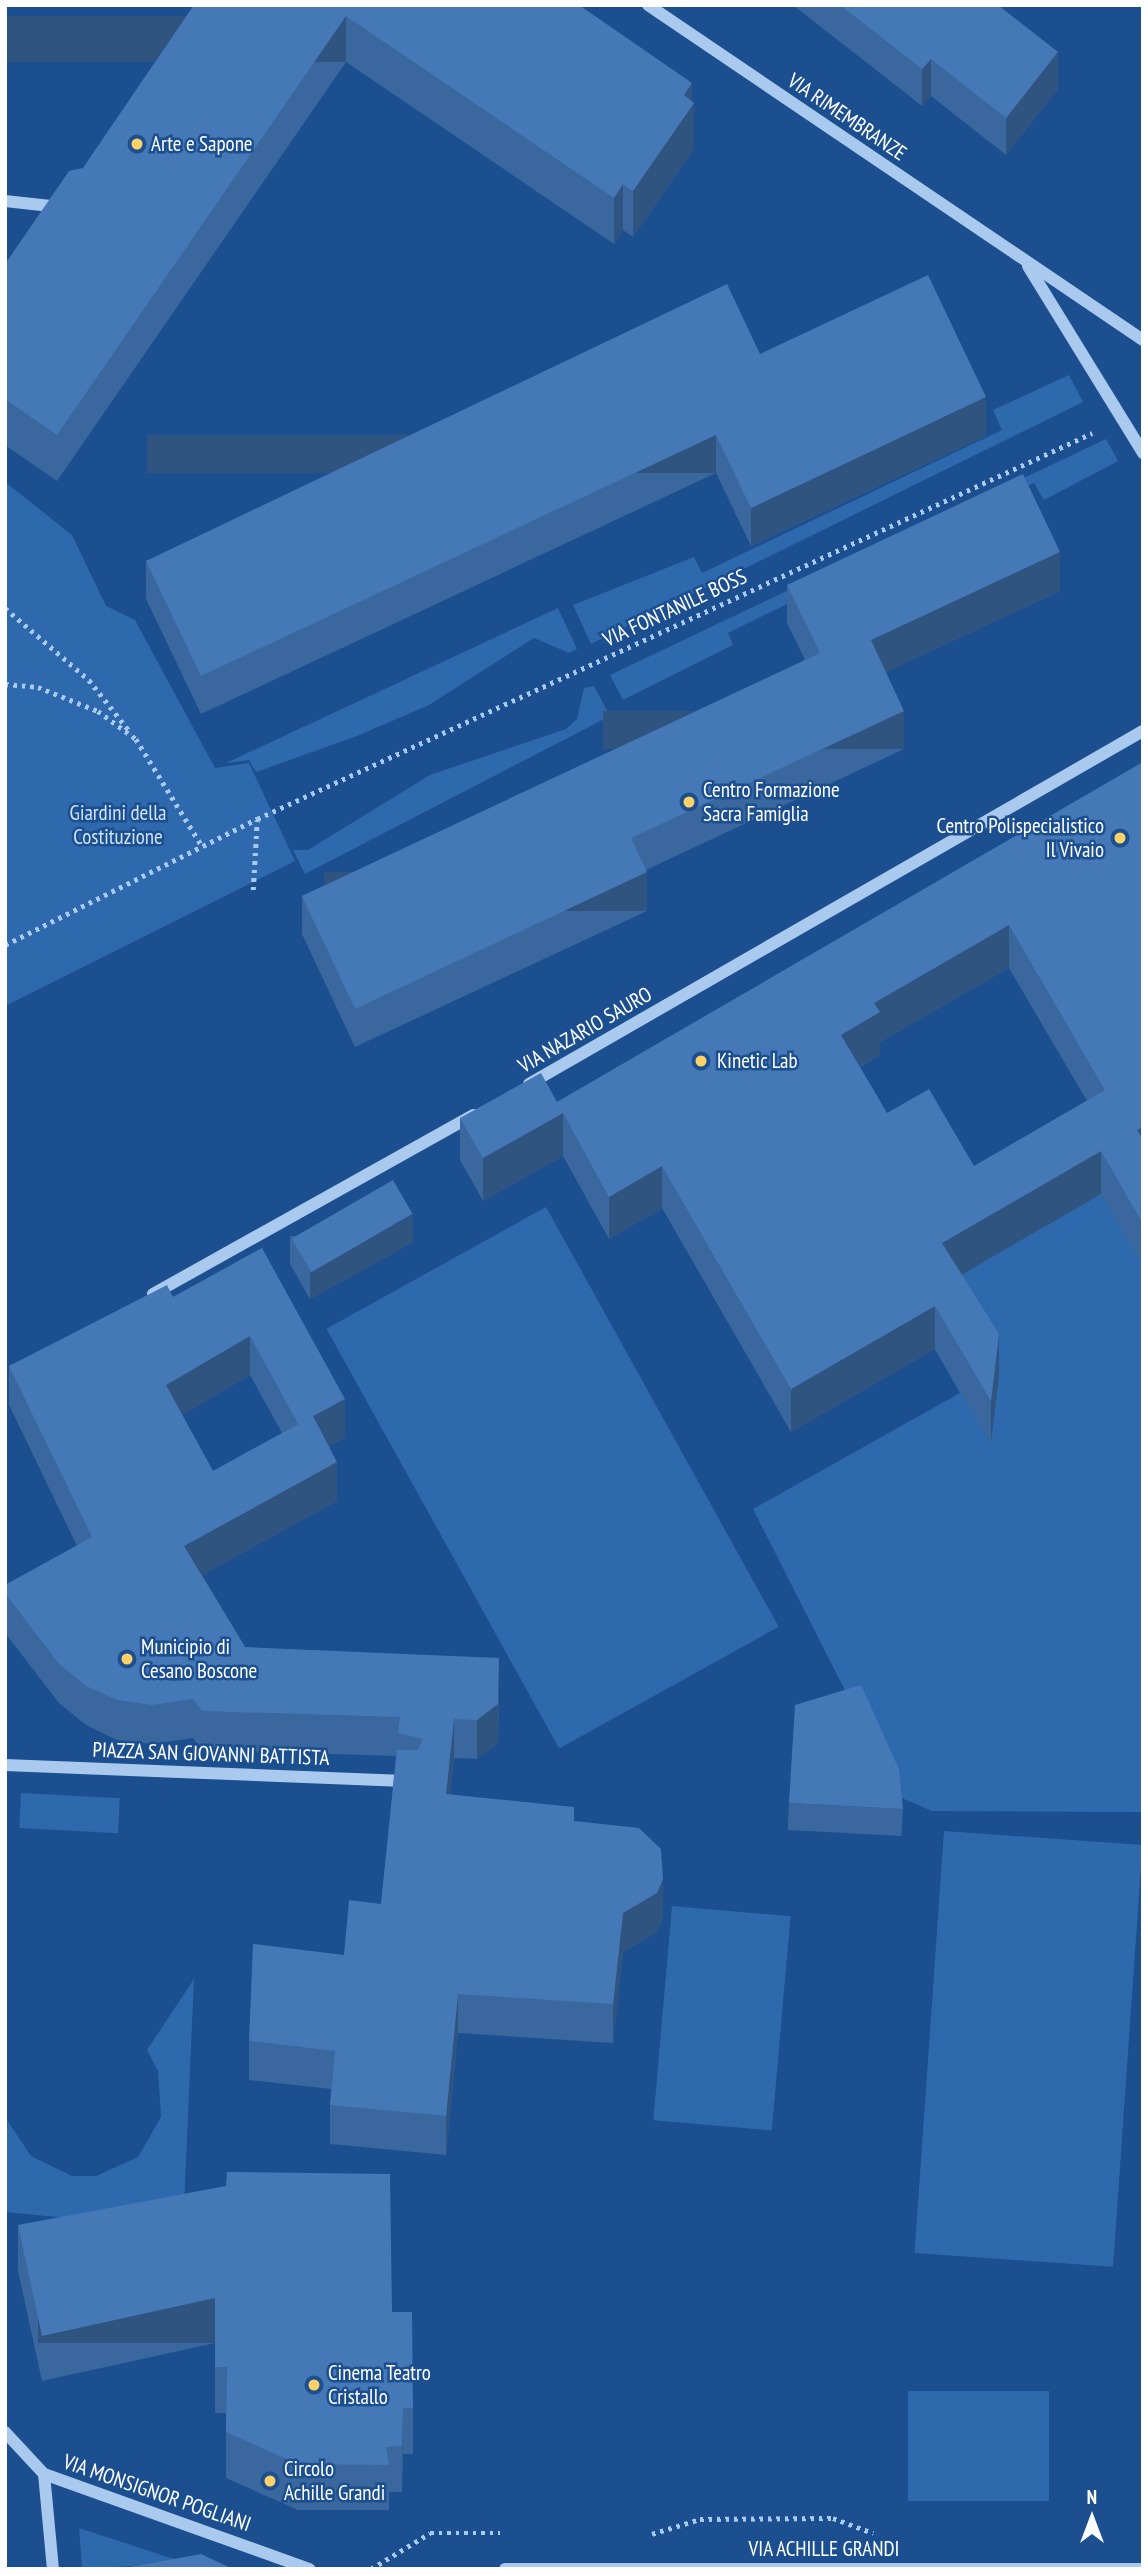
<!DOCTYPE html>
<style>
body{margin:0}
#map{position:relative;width:1148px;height:2574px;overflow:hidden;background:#1b4f8f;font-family:"PT Sans Narrow",sans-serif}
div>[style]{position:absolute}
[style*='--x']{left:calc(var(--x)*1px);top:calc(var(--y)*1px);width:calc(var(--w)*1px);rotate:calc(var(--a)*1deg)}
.green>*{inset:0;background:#2e69ad;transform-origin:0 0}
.path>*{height:4.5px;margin-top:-2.25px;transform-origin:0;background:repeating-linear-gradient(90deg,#a9c9ee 0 3.5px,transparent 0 8.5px)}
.minor>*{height:12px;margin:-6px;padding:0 6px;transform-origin:6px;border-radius:6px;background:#a9c9ee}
.wall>*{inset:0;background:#3a679d;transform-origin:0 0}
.shaded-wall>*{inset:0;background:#305480;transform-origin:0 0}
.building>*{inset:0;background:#4478b7;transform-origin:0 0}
.dots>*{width:19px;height:19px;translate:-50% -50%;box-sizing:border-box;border:4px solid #1b4f8f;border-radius:50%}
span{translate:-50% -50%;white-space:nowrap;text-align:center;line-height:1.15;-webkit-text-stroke:5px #1b4f8f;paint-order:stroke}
.street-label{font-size:21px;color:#fff}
.poi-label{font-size:21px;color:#fff}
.left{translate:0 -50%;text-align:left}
.right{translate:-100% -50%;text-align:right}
.park-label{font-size:21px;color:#cfe3fa}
.frame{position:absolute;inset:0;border:7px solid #fff;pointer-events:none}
.north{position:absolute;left:1057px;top:2483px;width:70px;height:70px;-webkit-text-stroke:5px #1b4f8f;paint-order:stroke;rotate:0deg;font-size:19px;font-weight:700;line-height:28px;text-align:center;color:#fff}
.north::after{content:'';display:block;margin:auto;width:24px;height:32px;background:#fff;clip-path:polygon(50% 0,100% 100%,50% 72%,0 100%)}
</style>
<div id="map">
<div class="green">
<i style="clip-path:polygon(1069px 375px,1083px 402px,591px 644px,573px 605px,694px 557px,702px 573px,1002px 430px,993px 410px)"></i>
<i style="clip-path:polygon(1106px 439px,1118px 461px,1044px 500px,1034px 483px,728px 633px,733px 645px,623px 700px,610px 675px)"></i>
<i style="clip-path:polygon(5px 482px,72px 535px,106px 606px,135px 620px,215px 768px,249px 763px,295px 861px,5px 1006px)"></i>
<i style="clip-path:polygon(558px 608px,577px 649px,569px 653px,534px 638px,429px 705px,357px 736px,256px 772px,249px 760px,226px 763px)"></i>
<i style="clip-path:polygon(594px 686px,610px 716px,305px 874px,293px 850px,308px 850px,430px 775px,566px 729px,577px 719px,584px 688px)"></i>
<i style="clip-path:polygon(1143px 1169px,1143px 1812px,932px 1811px,899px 1797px,753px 1509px,960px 1393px,909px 1304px)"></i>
<i style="left:546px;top:1207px;width:480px;height:251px;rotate:61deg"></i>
<i style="left:21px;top:1793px;width:99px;height:35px;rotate:3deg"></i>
<i style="left:944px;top:1831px;width:199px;height:423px;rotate:4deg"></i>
<i style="left:672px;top:1906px;width:119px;height:215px;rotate:5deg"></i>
<i style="clip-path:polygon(194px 1979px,183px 2229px,5px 2212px,5px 2117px,31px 2156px,72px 2176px,96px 2176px,138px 2157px,161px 2117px,158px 2071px,147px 2050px)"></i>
<i style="left:908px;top:2391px;width:141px;height:110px"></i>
<i style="clip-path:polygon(79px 2528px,186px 2563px,82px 2569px)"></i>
</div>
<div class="path">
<i style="--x:5;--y:608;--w:111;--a:40.6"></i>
<i style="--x:89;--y:680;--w:68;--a:51.6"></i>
<i style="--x:5;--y:684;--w:33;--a:5"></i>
<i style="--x:38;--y:687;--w:65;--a:21.8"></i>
<i style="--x:98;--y:711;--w:47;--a:36.4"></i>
<i style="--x:136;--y:739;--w:126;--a:58.3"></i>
<i style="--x:253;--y:890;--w:70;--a:-86.7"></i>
<i style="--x:5;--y:945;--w:282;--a:-26.6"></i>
<i style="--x:257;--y:819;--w:920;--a:-24.81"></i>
<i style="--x:652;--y:2534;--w:50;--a:-17.4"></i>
<i style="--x:700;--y:2519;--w:133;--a:-0.4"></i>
<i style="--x:833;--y:2518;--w:43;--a:20.6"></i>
<i style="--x:371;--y:2569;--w:69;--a:-31.4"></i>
<i style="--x:430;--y:2533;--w:70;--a:0"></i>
</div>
<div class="minor">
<i style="--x:648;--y:5;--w:598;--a:34.09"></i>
<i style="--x:5;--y:201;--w:55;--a:6.2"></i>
<i style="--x:1028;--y:266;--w:220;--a:58.4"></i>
<i style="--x:529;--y:1084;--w:708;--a:-29.9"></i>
<i style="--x:153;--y:1294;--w:367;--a:-29.2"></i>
<i style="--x:5;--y:1765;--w:406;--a:2.3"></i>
<i style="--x:5;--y:2432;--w:57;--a:47.1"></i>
<i style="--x:44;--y:2474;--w:282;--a:19.7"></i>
<i style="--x:44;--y:2474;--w:95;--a:84.6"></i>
<i style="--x:505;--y:2569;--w:638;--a:0"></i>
</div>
<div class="wall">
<i style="clip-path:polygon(194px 5px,579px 5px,692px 101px,694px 149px,633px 237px,623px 230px,614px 244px,346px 62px,57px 481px,5px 445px,5px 264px,83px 168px)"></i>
<i style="clip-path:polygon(793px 5px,998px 5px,1058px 89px,1006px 155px,931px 96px,922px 106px)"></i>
<i style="clip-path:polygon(760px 354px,986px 436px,751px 546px,716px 473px,201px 714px,146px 599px,146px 561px)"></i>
<i style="clip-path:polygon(787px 585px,1060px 591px,886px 672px,904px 749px,646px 870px,647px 911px,355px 1047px,302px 934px,302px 896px,805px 660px,787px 623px)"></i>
<i style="clip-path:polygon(evenodd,1143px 762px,1143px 1266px,1101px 1194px,962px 1274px,999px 1376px,991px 1443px,935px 1349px,791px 1432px,662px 1208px,609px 1239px,563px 1156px,483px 1201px,460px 1160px,460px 1118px,557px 1102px,1143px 762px,1009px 968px,1087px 1101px,974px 1166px,887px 1113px,860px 1067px,880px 1055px,880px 1042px,1009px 968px)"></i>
<i style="clip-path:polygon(290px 1236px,413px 1242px,310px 1299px,290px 1264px)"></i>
<i style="clip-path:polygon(evenodd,262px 1248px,345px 1438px,329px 1446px,337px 1501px,202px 1575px,245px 1647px,499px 1697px,498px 1743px,477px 1759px,454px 1758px,450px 1794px,574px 1821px,663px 1918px,657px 1932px,623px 1952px,613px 2043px,458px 2033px,446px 2155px,330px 2144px,330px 2105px,331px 2089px,249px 2080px,249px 2041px,344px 1955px,381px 1904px,396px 1756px,202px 1750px,193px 1738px,152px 1744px,117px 1740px,86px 1725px,59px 1703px,5px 1633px,5px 1585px,77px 1546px,9px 1405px,9px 1366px,173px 1297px,262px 1248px,250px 1375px,282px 1433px,213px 1471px,182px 1415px,250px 1375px)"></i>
<i style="left:789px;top:1803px;width:114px;height:27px;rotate:3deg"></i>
<i style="clip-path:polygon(18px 2225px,392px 2312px,413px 2408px,413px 2454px,403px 2454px,402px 2492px,389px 2492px,389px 2510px,298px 2510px,226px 2478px,226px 2413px,215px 2413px,215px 2343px,42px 2381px,18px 2271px)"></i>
</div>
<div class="shaded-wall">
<i style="left:346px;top:16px;width:46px;height:509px;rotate:90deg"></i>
<i style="clip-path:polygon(1058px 52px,1058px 89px,1006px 155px,1006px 118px)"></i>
<i style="clip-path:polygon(931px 59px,931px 96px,922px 106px,922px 69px)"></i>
<i style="clip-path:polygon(692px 83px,692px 105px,694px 103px,694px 149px,633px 237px,633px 191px,684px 95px)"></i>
<i style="clip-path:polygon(623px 184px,623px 230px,614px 244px,614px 198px)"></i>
<i style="clip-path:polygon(986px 397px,986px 436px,751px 546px,751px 508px)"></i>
<i style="left:716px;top:435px;width:38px;height:569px;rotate:90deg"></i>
<i style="clip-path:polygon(1060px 552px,1060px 591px,871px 679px,871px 640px)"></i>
<i style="left:904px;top:711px;width:38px;height:301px;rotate:90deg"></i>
<i style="left:647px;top:872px;width:39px;height:323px;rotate:90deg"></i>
<i style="clip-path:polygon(1009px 925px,1009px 968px,880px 1042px,880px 1055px,841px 1077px,841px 1035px,874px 1003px)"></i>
<i style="clip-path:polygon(563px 1113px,563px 1156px,483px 1201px,483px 1158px)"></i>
<i style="clip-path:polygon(1143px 1127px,1143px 1169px,1137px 1130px)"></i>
<i style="clip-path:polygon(1101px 1151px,1101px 1194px,942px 1286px,942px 1243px)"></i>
<i style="clip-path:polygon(662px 1166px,662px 1208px,609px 1239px,609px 1197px)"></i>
<i style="clip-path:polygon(413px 1214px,413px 1242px,310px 1299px,310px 1272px)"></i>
<i style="clip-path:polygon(935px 1306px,935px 1349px,791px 1432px,791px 1389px)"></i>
<i style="clip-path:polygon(999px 1334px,999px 1376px,991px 1443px,991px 1401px)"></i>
<i style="clip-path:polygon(250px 1336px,250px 1375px,166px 1424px,166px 1385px)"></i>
<i style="clip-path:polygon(345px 1399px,345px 1438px,298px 1463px,298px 1424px)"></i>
<i style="clip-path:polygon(337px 1462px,337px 1501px,184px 1585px,184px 1546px)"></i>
<i style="clip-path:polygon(499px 1658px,498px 1743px,477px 1759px,477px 1720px)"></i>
<i style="clip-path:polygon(454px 1719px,454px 1758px,446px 1833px,446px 1794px)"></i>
<i style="clip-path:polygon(663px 1879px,663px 1918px,657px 1932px,623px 1952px,613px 2043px,613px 2004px,623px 1913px)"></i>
<i style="clip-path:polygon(458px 1994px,458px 2033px,446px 2155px,446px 2116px)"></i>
<i style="left:215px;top:2298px;width:45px;height:177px;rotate:90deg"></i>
<i style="clip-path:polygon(403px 2408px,403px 2454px,402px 2492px)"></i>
</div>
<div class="building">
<i style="clip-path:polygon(194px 5px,579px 5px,692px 83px,684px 95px,694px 103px,633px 191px,623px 184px,614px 198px,346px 16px,57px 435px,5px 399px,5px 264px,69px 171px,83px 168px)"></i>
<i style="clip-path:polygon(840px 5px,998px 5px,1058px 52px,1006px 118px,931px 59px,922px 69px)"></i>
<i style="clip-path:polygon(928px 275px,986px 397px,751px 508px,716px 435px,201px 676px,146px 561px,727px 284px,760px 354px)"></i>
<i style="clip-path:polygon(1023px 474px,1060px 552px,871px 640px,904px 711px,631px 838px,647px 872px,355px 1009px,302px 896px,820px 653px,787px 585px)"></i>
<i style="clip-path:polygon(evenodd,1143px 762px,1143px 1127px,1137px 1130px,1143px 1139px,1143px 1224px,1101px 1151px,942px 1243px,999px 1334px,991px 1401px,935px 1306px,791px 1389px,662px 1166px,609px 1197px,563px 1113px,483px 1158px,460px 1118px,541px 1073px,557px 1102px,1143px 762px,1009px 925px,1105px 1090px,974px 1166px,929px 1089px,887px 1113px,841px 1035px,880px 1012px,874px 1003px,1009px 925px)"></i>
<i style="left:393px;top:1180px;width:39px;height:117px;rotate:60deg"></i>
<i style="clip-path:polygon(262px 1248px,345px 1399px,298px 1424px,250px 1336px,166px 1385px,213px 1471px,313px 1416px,337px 1462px,184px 1546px,245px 1647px,499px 1658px,498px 1704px,477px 1720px,454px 1719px,446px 1794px,574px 1807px,574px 1821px,639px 1828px,661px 1849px,663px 1879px,657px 1893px,623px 1913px,613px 2004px,458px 1994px,446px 2116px,330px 2105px,335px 2051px,249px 2041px,253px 1944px,344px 1955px,349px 1900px,381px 1904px,397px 1750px,418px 1750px,423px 1739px,398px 1733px,400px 1717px,202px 1711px,193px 1699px,152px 1705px,117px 1700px,86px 1686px,59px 1664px,5px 1593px,5px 1585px,92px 1537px,9px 1366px,167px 1285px,173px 1297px)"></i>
<i style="clip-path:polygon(861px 1685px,899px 1769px,903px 1809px,789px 1803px,795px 1705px)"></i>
<i style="clip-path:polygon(227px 2172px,390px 2174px,392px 2312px,412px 2312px,413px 2408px,403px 2408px,402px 2446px,386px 2447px,389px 2465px,298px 2464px,226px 2432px,227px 2367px,215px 2367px,215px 2298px,42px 2336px,18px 2225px,226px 2186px)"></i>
<i style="clip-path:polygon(201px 2554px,233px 2569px,119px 2569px)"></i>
</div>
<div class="dots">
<i style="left:137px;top:144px;background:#ffd166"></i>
<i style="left:689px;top:802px;background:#ffd166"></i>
<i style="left:1120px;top:838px;background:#ffd166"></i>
<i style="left:701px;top:1061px;background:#ffd166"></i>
<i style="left:127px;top:1659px;background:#ffd166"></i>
<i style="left:314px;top:2385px;background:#ffd166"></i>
<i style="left:270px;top:2481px;background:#ffd166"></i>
</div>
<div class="street-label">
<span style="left:847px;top:117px;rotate:34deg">VIA RIMEMBRANZE</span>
<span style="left:675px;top:608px;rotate:-25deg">VIA FONTANILE BOSS</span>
<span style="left:585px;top:1030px;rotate:-30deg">VIA NAZARIO SAURO</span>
<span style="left:211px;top:1754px;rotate:2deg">PIAZZA SAN GIOVANNI BATTISTA</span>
<span style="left:157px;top:2493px;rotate:19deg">VIA MONSIGNOR POGLIANI</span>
<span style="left:824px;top:2549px">VIA ACHILLE GRANDI</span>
</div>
<div class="poi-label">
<span class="left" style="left:151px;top:144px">Arte e Sapone</span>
<span class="left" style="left:703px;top:802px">Centro Formazione<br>Sacra Famiglia</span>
<span class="right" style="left:1104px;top:838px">Centro Polispecialistico<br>Il Vivaio</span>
<span class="left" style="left:717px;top:1061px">Kinetic Lab</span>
<span class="left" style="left:141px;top:1659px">Municipio di<br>Cesano Boscone</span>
<span class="left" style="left:328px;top:2385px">Cinema Teatro<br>Cristallo</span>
<span class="left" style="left:284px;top:2481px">Circolo<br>Achille Grandi</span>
</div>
<div class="park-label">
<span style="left:118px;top:825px">Giardini della<br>Costituzione</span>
</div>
<div class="frame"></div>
<div class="north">N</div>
</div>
